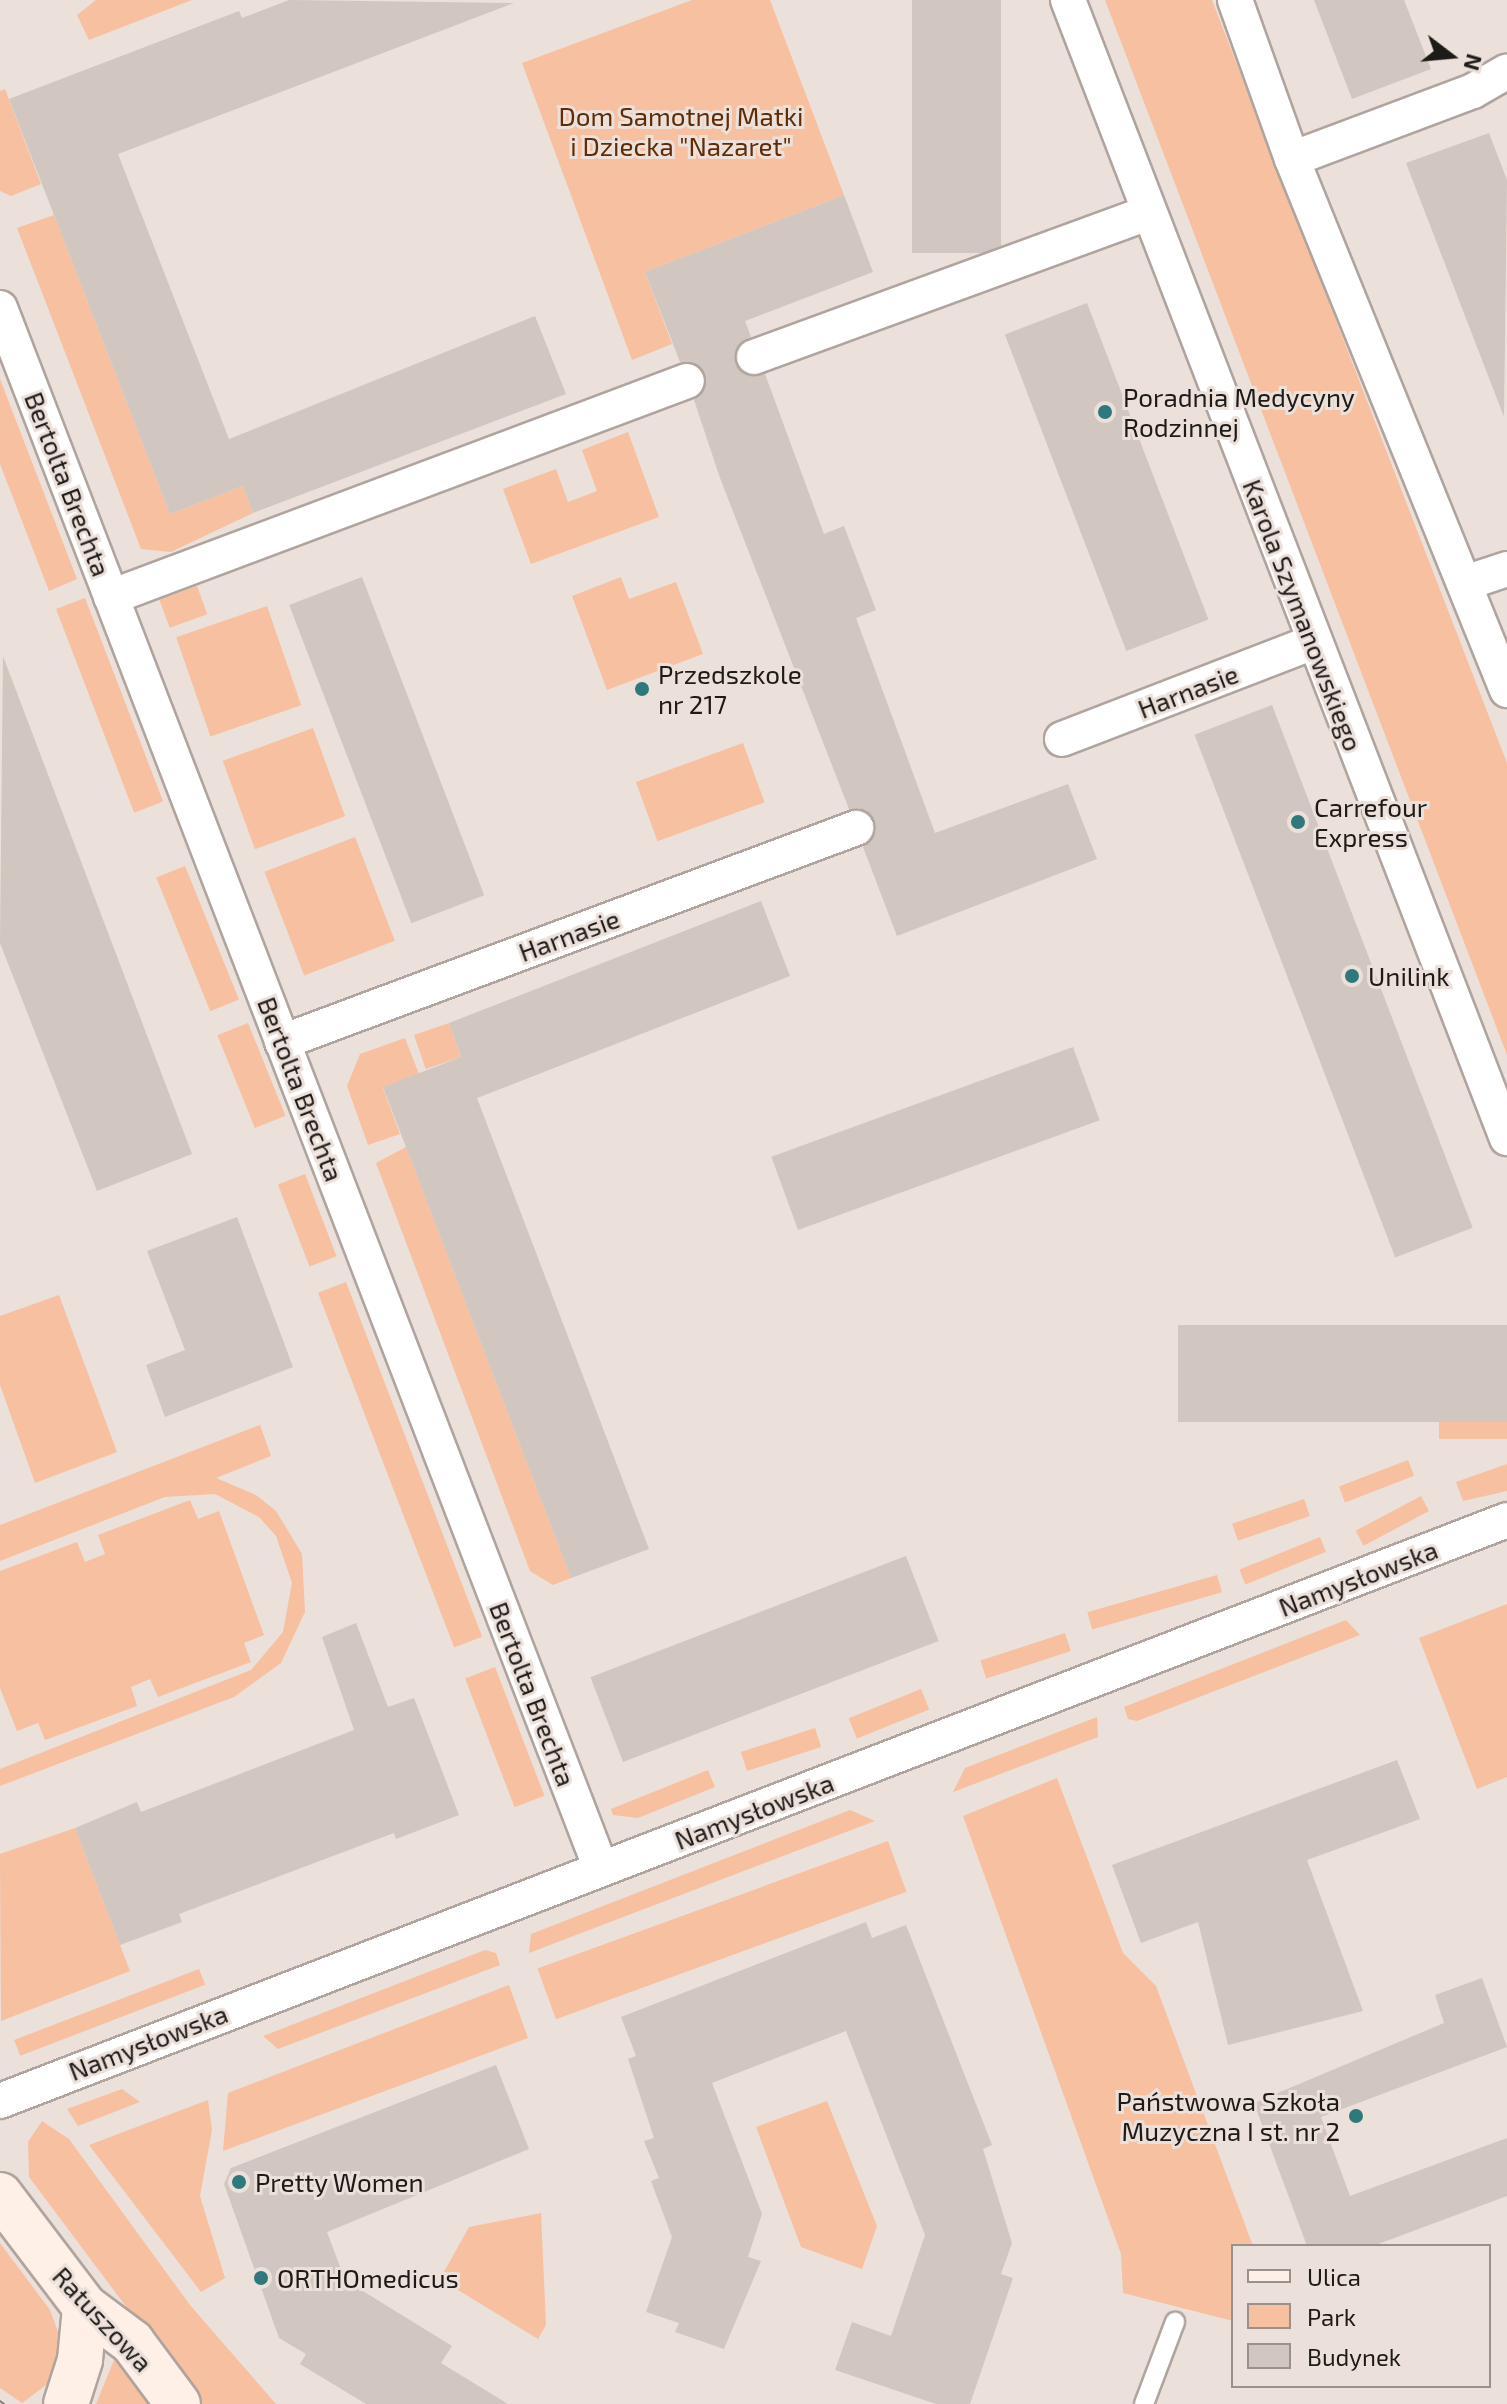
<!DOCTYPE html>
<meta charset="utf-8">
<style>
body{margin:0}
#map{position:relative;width:1507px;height:2404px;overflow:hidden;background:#ece0da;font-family:"Exo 2",sans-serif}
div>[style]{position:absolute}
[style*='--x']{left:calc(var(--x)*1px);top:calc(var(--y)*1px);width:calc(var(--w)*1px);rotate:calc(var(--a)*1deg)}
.green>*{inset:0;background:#f6c0a1;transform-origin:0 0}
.building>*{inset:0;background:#d1c6c0;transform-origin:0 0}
.roads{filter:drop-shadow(2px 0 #afa49e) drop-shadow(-2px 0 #afa49e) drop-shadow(0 2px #afa49e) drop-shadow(0 -2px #afa49e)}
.lane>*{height:18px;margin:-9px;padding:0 9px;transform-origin:9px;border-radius:9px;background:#fff}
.street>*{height:34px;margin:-17px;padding:0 17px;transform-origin:17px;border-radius:17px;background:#fff}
.secondary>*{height:44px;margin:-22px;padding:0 22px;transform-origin:22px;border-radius:22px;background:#feefe7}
.tram>*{height:2px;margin:-1px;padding:0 1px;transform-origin:1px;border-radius:1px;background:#847c78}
.dots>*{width:22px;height:22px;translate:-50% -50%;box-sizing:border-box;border:4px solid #ece0da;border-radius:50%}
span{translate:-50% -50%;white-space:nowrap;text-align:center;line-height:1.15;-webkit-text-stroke:6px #ece0da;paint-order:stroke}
.park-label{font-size:26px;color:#5f2c06}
.poi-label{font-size:26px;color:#1e1a17}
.left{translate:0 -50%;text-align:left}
.right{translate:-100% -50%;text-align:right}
.street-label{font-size:26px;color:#1e1a17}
.legend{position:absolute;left:1231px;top:2244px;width:260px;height:144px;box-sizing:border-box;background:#ece0da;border:2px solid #9a918c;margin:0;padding:10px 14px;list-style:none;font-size:24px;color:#1e1a17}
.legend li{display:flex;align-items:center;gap:16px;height:40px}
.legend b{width:40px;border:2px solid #9a918c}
.north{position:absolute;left:1411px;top:16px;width:80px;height:80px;-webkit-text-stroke:6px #ece0da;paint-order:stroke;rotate:106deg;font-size:22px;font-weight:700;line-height:32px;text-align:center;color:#1e1a17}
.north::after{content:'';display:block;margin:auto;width:28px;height:36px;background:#1e1a17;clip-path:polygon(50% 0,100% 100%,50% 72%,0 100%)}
</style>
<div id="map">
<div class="green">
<i style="clip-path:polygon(96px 0,192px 0,89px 40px,77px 15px)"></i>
<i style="clip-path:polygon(692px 0,770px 0,844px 195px,645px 272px,672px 344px,632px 360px,522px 63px)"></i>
<i style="clip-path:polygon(1105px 0,1212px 0,1507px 763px,1507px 1055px)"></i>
<i style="clip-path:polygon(5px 89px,41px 184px,11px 196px,0 191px,0 91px)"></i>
<i style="clip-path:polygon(54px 215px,170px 514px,243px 486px,253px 513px,171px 552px,141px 549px,17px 228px)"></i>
<i style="clip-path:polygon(0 379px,77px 579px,49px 591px,0 464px)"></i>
<i style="clip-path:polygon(628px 432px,659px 517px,531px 564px,503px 489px,556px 469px,568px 502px,597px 491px,582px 450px)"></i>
<i style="clip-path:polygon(621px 577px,629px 599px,676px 582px,703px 654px,607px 690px,572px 596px)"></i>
<i style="left:197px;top:586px;width:30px;height:40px;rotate:70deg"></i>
<i style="left:85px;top:598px;width:218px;height:31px;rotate:69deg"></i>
<i style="left:267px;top:606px;width:105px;height:96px;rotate:71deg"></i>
<i style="left:313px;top:728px;width:94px;height:96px;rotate:70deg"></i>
<i style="left:743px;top:743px;width:63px;height:114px;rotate:70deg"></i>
<i style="left:355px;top:837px;width:111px;height:97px;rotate:69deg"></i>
<i style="left:185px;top:866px;width:144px;height:31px;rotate:68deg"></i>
<i style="left:248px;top:1023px;width:100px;height:33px;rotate:68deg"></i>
<i style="left:449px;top:1023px;width:36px;height:37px;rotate:71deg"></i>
<i style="clip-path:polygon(405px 1038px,419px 1074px,383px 1088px,400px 1134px,368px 1145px,347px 1086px,360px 1054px)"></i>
<i style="clip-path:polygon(406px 1147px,571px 1578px,553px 1585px,530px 1571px,376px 1163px)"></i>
<i style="left:305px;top:1174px;width:88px;height:29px;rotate:69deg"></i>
<i style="left:346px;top:1282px;width:380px;height:30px;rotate:69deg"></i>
<i style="clip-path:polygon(59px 1295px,117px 1452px,35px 1483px,0 1385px,0 1316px)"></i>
<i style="left:1507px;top:1422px;width:17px;height:68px;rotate:90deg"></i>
<i style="clip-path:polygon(260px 1425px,271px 1456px,216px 1478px,256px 1495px,276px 1511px,302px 1554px,305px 1612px,281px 1663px,234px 1697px,0 1786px,0 1769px,251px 1670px,283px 1632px,292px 1583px,276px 1536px,259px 1517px,215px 1494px,165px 1497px,0 1561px,0 1525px)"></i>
<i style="left:1408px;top:1460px;width:17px;height:74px;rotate:69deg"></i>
<i style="clip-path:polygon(1507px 1464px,1507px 1491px,1463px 1501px,1456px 1482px)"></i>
<i style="left:1421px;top:1496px;width:17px;height:74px;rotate:62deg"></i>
<i style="left:1304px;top:1499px;width:18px;height:76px;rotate:71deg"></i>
<i style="clip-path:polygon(190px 1500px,198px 1519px,219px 1511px,264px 1635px,244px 1643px,251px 1662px,158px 1697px,150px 1679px,131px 1687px,137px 1706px,45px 1740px,38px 1723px,17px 1731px,0 1688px,0 1571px,77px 1542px,85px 1562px,105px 1554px,98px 1535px)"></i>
<i style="left:1320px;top:1537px;width:16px;height:87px;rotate:68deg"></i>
<i style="left:1217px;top:1575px;width:18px;height:135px;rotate:74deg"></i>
<i style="clip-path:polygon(1507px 1604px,1507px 1777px,1477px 1789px,1419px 1638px)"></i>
<i style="clip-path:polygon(1346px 1620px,1360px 1635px,1137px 1721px,1128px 1719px,1124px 1707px)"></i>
<i style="left:1065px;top:1633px;width:19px;height:89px;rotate:72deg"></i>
<i style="left:495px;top:1667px;width:138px;height:32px;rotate:69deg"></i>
<i style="left:921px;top:1689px;width:22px;height:78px;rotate:68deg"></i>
<i style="clip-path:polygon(1097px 1717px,1098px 1737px,953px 1792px,965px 1768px)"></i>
<i style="left:815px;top:1728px;width:20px;height:78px;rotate:72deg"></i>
<i style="clip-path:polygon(708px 1770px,715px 1787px,638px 1818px,613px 1815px,611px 1809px)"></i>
<i style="clip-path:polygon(1057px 1778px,1123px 1953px,1156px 1986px,1253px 2246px,1233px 2246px,1233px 2321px,1123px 2293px,1121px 2254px,963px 1816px)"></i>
<i style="clip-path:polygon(850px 1810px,875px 1821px,529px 1953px,531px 1934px)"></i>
<i style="clip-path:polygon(75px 1828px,130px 1971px,1px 2021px,0 1854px)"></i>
<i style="left:888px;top:1841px;width:54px;height:373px;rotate:70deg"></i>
<i style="clip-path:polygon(485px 1950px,496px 1953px,500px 1965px,278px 2049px,263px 2036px)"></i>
<i style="left:199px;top:1969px;width:17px;height:198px;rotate:69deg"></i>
<i style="clip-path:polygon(509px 1985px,528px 2038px,223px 2151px,228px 2093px)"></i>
<i style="clip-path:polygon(122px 2089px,140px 2102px,78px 2126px,67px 2109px)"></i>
<i style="clip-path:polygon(208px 2100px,212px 2130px,200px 2196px,225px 2278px,201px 2292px,89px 2145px)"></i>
<i style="clip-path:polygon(827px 2101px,877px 2226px,862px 2269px,801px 2247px,756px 2127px)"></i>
<i style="clip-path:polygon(42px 2121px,69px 2139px,190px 2305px,276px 2404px,199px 2404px,29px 2177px,28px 2142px)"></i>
<i style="clip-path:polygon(541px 2213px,546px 2325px,538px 2339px,440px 2279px,469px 2227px)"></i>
<i style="clip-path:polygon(0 2243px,50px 2310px,61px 2340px,53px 2380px,22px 2403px,0 2388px)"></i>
<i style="clip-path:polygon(114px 2360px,122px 2364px,153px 2404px,96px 2404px)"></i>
</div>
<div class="building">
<i style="clip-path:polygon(289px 0,514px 3px,118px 154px,229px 439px,535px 316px,566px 394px,253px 513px,243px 486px,170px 514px,9px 99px,239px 11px,242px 18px)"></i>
<i style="left:912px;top:0;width:89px;height:253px"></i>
<i style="clip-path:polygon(1314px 0,1404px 0,1431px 69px,1352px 99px)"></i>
<i style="clip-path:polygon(1489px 133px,1507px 180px,1504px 417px,1406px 163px)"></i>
<i style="clip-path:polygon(844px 195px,873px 272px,745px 321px,751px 337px,738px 345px,736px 365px,750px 376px,765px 374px,824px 534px,844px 526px,876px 610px,856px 618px,935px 833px,1068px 784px,1097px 859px,897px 936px,863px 847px,876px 832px,874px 820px,860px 808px,849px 809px,720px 478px,694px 400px,706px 385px,705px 373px,691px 362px,680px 362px,645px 272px)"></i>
<i style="left:1087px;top:303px;width:339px;height:88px;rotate:69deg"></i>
<i style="left:362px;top:577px;width:341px;height:78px;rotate:69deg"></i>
<i style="clip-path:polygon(3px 656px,192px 1154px,97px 1191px,0 943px)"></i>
<i style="left:1272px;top:705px;width:560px;height:83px;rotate:69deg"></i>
<i style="clip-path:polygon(761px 901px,790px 976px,477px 1098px,649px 1549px,571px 1578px,383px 1087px,461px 1057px,449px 1023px)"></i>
<i style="left:1073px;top:1047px;width:78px;height:321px;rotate:70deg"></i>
<i style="clip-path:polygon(237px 1217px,293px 1367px,165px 1417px,146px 1365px,185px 1350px,147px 1251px)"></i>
<i style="left:1507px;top:1325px;width:97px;height:329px;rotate:90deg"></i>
<i style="left:906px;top:1556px;width:91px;height:338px;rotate:69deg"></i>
<i style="clip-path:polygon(356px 1623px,388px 1707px,414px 1698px,459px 1815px,396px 1839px,394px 1833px,179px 1914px,182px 1922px,120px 1945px,75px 1828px,137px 1802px,141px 1812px,354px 1730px,322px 1637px)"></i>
<i style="clip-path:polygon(1397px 1760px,1420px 1819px,1307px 1860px,1363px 2011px,1228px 2045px,1198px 1922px,1141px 1943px,1112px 1865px)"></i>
<i style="clip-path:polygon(866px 1922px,872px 1938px,906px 1925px,992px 2145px,983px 2149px,1012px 2243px,1001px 2274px,1013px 2278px,970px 2404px,936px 2404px,835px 2370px,852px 2322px,891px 2336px,925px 2235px,846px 2031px,712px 2083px,762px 2214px,748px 2257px,761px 2261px,724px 2349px,675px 2332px,679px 2323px,646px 2312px,672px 2237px,651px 2181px,659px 2178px,644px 2141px,654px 2138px,628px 2059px,636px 2056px,621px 2017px)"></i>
<i style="clip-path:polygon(1482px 1978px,1507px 2047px,1321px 2117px,1350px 2196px,1507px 2138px,1507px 2196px,1373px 2246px,1307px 2246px,1254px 2103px,1444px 2023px,1435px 1995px)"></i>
<i style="clip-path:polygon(496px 2065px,529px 2149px,327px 2232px,345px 2280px,452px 2346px,441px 2363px,508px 2404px,366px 2404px,300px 2364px,306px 2354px,279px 2338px,224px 2184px,231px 2168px)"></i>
</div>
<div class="roads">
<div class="lane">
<i style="--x:1144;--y:2404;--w:88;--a:-69.3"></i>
</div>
<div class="street">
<i style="--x:1068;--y:0;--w:1220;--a:68.91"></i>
<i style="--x:1235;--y:0;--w:169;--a:70.3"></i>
<i style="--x:1292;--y:159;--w:573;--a:67.96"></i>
<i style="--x:1292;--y:159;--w:193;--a:-20.6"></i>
<i style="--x:1473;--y:91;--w:39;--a:-30"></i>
<i style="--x:0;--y:308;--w:1673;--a:68.94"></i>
<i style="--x:754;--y:357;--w:419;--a:-20.1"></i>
<i style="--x:1465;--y:583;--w:44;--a:-18.4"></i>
<i style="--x:111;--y:597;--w:615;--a:-20.56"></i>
<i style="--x:1062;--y:739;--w:270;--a:-21.1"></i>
<i style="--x:282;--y:1042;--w:613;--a:-20.45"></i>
<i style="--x:0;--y:2101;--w:1615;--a:-21.08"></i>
</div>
<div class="secondary">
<i style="--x:0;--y:2195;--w:141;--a:52.8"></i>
<i style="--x:85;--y:2307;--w:59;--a:36.7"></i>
<i style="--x:132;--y:2342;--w:77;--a:53.4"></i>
<i style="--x:66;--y:2404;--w:46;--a:-72.3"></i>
<i style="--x:80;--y:2360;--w:53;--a:-84.6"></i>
</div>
</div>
<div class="tram">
<i style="--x:0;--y:2401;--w:5;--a:37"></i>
</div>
<div class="dots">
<i style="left:1105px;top:412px;background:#2f787b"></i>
<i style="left:642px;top:689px;background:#2f787b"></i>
<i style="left:1298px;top:822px;background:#2f787b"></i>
<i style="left:1352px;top:976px;background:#2f787b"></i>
<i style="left:1356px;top:2116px;background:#2f787b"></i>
<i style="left:239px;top:2182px;background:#2f787b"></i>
<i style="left:261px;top:2278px;background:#2f787b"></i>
</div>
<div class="park-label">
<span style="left:681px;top:131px">Dom Samotnej Matki<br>i Dziecka "Nazaret"</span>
</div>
<div class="poi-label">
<span class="left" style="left:1123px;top:412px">Poradnia Medycyny<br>Rodzinnej</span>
<span class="left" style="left:658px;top:689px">Przedszkole<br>nr 217</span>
<span class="left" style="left:1314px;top:822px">Carrefour<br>Express</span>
<span class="left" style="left:1368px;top:976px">Unilink</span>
<span class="right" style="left:1340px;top:2116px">Państwowa Szkoła<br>Muzyczna I st. nr 2</span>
<span class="left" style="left:255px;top:2182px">Pretty Women</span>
<span class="left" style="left:277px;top:2278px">ORTHOmedicus</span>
</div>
<div class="street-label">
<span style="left:68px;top:484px;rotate:69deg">Bertolta Brechta</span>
<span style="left:1303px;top:615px;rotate:69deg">Karola Szymanowskiego</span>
<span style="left:1188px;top:691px;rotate:-21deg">Harnasie</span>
<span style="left:569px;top:935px;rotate:-20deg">Harnasie</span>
<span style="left:301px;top:1089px;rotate:69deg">Bertolta Brechta</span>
<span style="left:1358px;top:1578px;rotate:-21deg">Namysłowska</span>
<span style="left:533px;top:1694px;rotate:69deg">Bertolta Brechta</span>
<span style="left:754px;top:1811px;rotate:-21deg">Namysłowska</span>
<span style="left:148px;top:2042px;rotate:-21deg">Namysłowska</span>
<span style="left:103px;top:2319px;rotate:47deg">Ratuszowa</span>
</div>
<ul class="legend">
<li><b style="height:10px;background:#feefe7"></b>Ulica</li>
<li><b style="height:22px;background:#f6c0a1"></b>Park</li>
<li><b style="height:22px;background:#d1c6c0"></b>Budynek</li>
</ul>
<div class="north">N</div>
</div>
